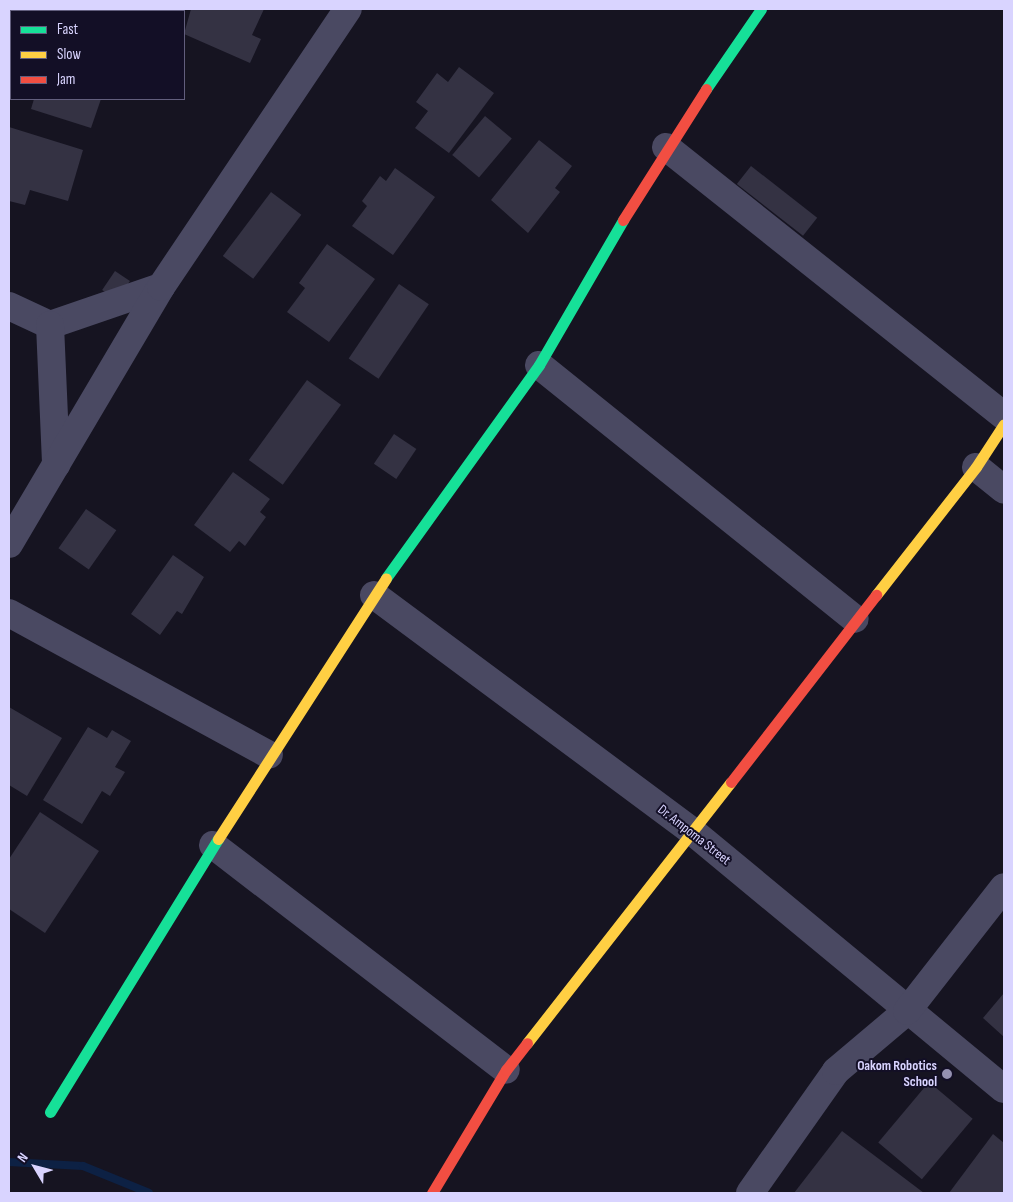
<!DOCTYPE html>
<style>
body{margin:0}
#map{position:relative;width:1013px;height:1202px;overflow:hidden;background:#161421;font-family:"Sofia Sans Condensed",sans-serif}
div>[style]{position:absolute}
[style*='--x']{left:calc(var(--x)*1px);top:calc(var(--y)*1px);width:calc(var(--w)*1px);rotate:calc(var(--a)*1deg)}
.stream>*{height:8px;margin:-4px;padding:0 4px;transform-origin:4px;border-radius:4px;background:#0d2144}
.building>*{inset:0;background:#343243;transform-origin:0 0}
.street>*{height:28px;margin:-14px;padding:0 14px;transform-origin:14px;border-radius:14px;background:#4a4962}
.fast>*{height:11px;margin:-5.5px;padding:0 5.5px;transform-origin:5.5px;border-radius:5.5px;background:#16e098}
.slow>*{height:11px;margin:-5.5px;padding:0 5.5px;transform-origin:5.5px;border-radius:5.5px;background:#ffcf43}
.jam>*{height:11px;margin:-5.5px;padding:0 5.5px;transform-origin:5.5px;border-radius:5.5px;background:#f24e42}
.dots>*{width:14px;height:14px;translate:-50% -50%;box-sizing:border-box;border:2px solid #130f26;border-radius:50%}
span{translate:-50% -50%;white-space:nowrap;text-align:center;line-height:1.15;-webkit-text-stroke:4px #130f26;paint-order:stroke}
.street-label{font-size:14px;color:#d9d4ff}
.poi-label{font-size:14px;color:#d9d4ff;font-weight:700}
.right{translate:-100% -50%;text-align:right}
.frame{position:absolute;inset:0;border:10px solid #d9d4ff;pointer-events:none}
.legend{position:absolute;left:10px;top:10px;width:175px;height:90px;box-sizing:border-box;background:#130f26;border:1px solid #625e7d;margin:0;padding:6px 9px;list-style:none;font-size:15px;color:#d9d4ff}
.legend li{display:flex;align-items:center;gap:10px;height:25px}
.legend b{width:25px;border:1px solid #625e7d}
.north{position:absolute;left:10px;top:1142px;width:50px;height:50px;-webkit-text-stroke:4px #130f26;paint-order:stroke;rotate:307deg;font-size:14px;font-weight:700;line-height:20px;text-align:center;color:#d9d4ff}
.north::after{content:'';display:block;margin:auto;width:18px;height:22px;background:#d9d4ff;clip-path:polygon(50% 0,100% 100%,50% 72%,0 100%)}
</style>
<div id="map">
<div class="stream">
<i style="--x:9;--y:1162;--w:74;--a:3.1"></i>
<i style="--x:83;--y:1166;--w:71;--a:22.2"></i>
</div>
<div class="building">
<i style="clip-path:polygon(127px 9px,160px 9px,126px 11px)"></i>
<i style="clip-path:polygon(191px 9px,264px 9px,252px 35px,261px 39px,250px 63px,184px 34px)"></i>
<i style="clip-path:polygon(459px 67px,494px 93px,449px 153px,415px 128px,428px 111px,416px 102px,437px 73px,448px 82px)"></i>
<i style="clip-path:polygon(34px 99px,101px 99px,91px 128px,31px 109px)"></i>
<i style="left:485px;top:116px;width:35px;height:51px;rotate:40deg"></i>
<i style="clip-path:polygon(9px 127px,83px 150px,68px 201px,30px 190px,25px 205px,9px 201px)"></i>
<i style="clip-path:polygon(539px 140px,572px 166px,555px 188px,560px 192px,528px 233px,491px 200px)"></i>
<i style="left:751px;top:166px;width:84px;height:23px;rotate:38deg"></i>
<i style="clip-path:polygon(395px 168px,435px 197px,393px 255px,352px 226px,367px 206px,362px 201px,380px 176px,386px 181px)"></i>
<i style="left:271px;top:192px;width:38px;height:80px;rotate:37deg"></i>
<i style="clip-path:polygon(327px 244px,375px 279px,329px 342px,287px 312px,305px 288px,299px 283px)"></i>
<i style="left:115px;top:271px;width:18px;height:23px;rotate:34deg"></i>
<i style="left:399px;top:284px;width:36px;height:90px;rotate:34deg"></i>
<i style="left:307px;top:380px;width:42px;height:99px;rotate:36deg"></i>
<i style="left:394px;top:434px;width:27px;height:36px;rotate:34deg"></i>
<i style="clip-path:polygon(233px 472px,270px 499px,260px 512px,266px 517px,245px 546px,239px 541px,230px 552px,194px 525px)"></i>
<i style="left:86px;top:509px;width:37px;height:48px;rotate:35deg"></i>
<i style="clip-path:polygon(173px 555px,204px 577px,182px 614px,177px 611px,160px 635px,131px 614px)"></i>
<i style="clip-path:polygon(9px 707px,62px 738px,27px 796px,9px 785px)"></i>
<i style="clip-path:polygon(88px 727px,107px 738px,112px 730px,131px 741px,115px 767px,125px 772px,110px 796px,102px 791px,82px 824px,43px 800px)"></i>
<i style="clip-path:polygon(40px 812px,99px 851px,45px 933px,9px 909px,9px 859px)"></i>
<i style="clip-path:polygon(1004px 993px,1004px 1037px,983px 1018px)"></i>
<i style="left:929px;top:1082px;width:57px;height:79px;rotate:40deg"></i>
<i style="clip-path:polygon(842px 1131px,924px 1193px,794px 1193px)"></i>
<i style="clip-path:polygon(993px 1134px,1004px 1143px,1004px 1193px,949px 1193px)"></i>
</div>
<div class="street">
<i style="--x:666;--y:147;--w:432;--a:38.5"></i>
<i style="--x:9;--y:306;--w:45;--a:24.9"></i>
<i style="--x:50;--y:325;--w:117;--a:-18.9"></i>
<i style="--x:50;--y:325;--w:140;--a:87.5"></i>
<i style="--x:539;--y:365;--w:405;--a:38.8"></i>
<i style="--x:976;--y:467;--w:36;--a:39"></i>
<i style="--x:9;--y:544;--w:299;--a:-59.4"></i>
<i style="--x:161;--y:287;--w:335;--a:-56.1"></i>
<i style="--x:374;--y:595;--w:397;--a:36.6"></i>
<i style="--x:693;--y:832;--w:403;--a:39.6"></i>
<i style="--x:9;--y:613;--w:296;--a:28.6"></i>
<i style="--x:213;--y:845;--w:369;--a:37.5"></i>
<i style="--x:750;--y:1193;--w:149;--a:-54.8"></i>
<i style="--x:836;--y:1071;--w:93;--a:-40.2"></i>
<i style="--x:907;--y:1011;--w:157;--a:-52"></i>
</div>
<div class="fast">
<i style="--x:706;--y:89;--w:97;--a:-55.5"></i>
<i style="--x:386;--y:578;--w:262;--a:-54.3"></i>
<i style="--x:539;--y:365;--w:168;--a:-59.9"></i>
<i style="--x:50;--y:1112;--w:321;--a:-58.4"></i>
</div>
<div class="slow">
<i style="--x:876;--y:595;--w:162;--a:-52"></i>
<i style="--x:976;--y:467;--w:51;--a:-56.9"></i>
<i style="--x:218;--y:839;--w:310;--a:-57.2"></i>
<i style="--x:527;--y:1043;--w:331;--a:-52"></i>
</div>
<div class="jam">
<i style="--x:623;--y:220;--w:155;--a:-57.6"></i>
<i style="--x:731;--y:782;--w:237;--a:-52.2"></i>
<i style="--x:432;--y:1193;--w:144;--a:-59"></i>
<i style="--x:506;--y:1070;--w:34;--a:-52"></i>
</div>
<div class="dots">
<i style="left:947px;top:1074px;background:#9591b1"></i>
</div>
<div class="street-label">
<span style="left:694px;top:835px;rotate:38deg">Dr. Ampoma Street</span>
</div>
<div class="poi-label">
<span class="right" style="left:937px;top:1074px">Oakom Robotics<br>School</span>
</div>
<div class="frame"></div>
<ul class="legend">
<li><b style="height:6px;background:#16e098"></b>Fast</li>
<li><b style="height:6px;background:#ffcf43"></b>Slow</li>
<li><b style="height:6px;background:#f24e42"></b>Jam</li>
</ul>
<div class="north">N</div>
</div>
